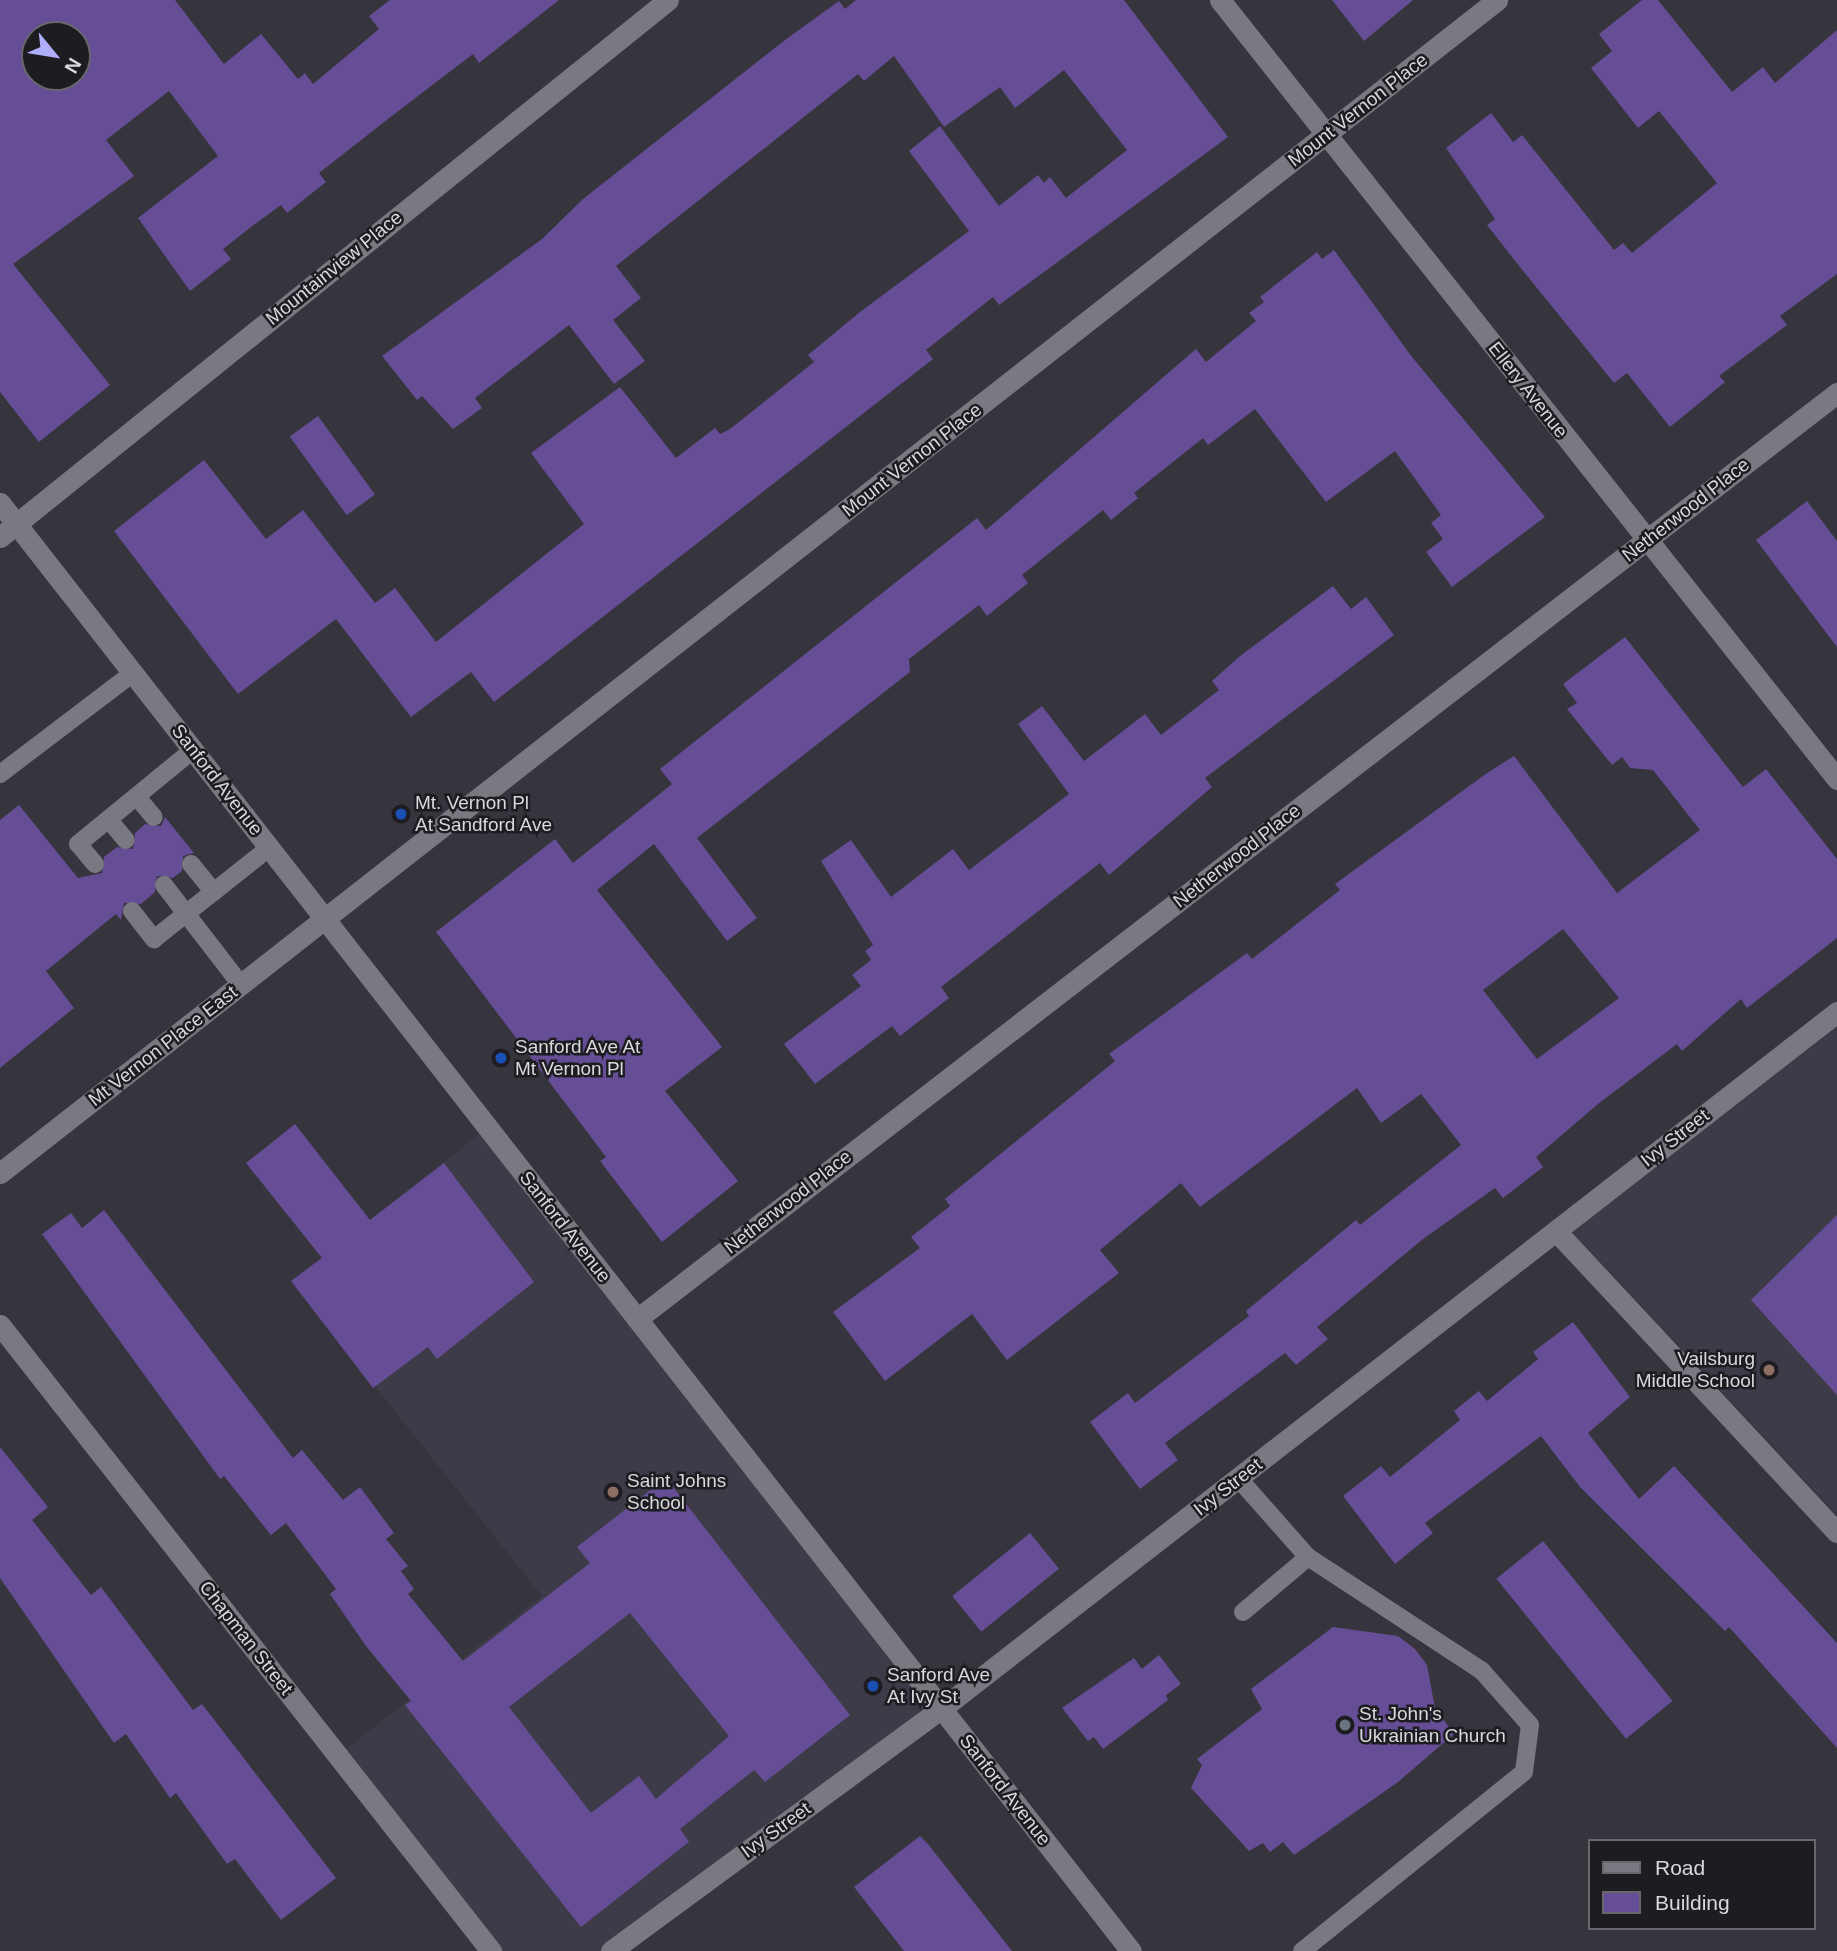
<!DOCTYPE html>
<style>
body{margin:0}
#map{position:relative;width:1837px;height:1951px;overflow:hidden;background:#36343c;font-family:Arial,sans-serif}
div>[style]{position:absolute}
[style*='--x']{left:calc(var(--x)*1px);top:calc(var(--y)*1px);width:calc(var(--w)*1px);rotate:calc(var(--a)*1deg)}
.built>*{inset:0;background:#3e3b49}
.building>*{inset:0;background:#654e95;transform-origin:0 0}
.lane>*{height:18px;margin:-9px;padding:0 9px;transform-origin:9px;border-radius:9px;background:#7a7881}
.street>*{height:21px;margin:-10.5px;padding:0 10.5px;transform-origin:10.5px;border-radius:10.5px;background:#7a7881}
.secondary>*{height:21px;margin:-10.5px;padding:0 10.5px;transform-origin:10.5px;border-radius:10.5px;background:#7a7881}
.dots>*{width:19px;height:19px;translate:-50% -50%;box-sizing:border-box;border:4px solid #1d1c20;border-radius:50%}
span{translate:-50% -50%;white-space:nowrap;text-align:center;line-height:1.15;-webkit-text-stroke:5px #1d1c20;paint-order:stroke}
.street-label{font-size:19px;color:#d9d8dd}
.poi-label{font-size:19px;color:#d9d8dd}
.left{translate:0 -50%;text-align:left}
.right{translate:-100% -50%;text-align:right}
.legend{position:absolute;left:1588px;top:1839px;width:228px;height:91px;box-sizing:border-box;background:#1d1c20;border:2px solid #68676c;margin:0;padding:9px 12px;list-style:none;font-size:21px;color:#d9d8dd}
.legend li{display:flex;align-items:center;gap:14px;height:35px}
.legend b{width:35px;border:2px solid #68676c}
.north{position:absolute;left:21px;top:21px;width:70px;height:70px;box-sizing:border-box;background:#1d1c20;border:2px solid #68676c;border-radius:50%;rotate:120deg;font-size:19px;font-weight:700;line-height:28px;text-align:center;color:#d9d8dd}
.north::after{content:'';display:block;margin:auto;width:24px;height:32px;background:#aeaefb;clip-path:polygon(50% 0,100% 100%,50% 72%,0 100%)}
</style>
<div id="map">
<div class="built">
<i style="clip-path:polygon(1837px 1024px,1837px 1515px,1565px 1224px)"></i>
<i style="clip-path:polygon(485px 1130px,938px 1709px,606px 1951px,495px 1951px,340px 1754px,542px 1596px,291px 1281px)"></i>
</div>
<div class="building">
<i style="clip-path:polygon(evenodd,0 0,175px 0,224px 64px,261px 34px,298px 79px,305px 73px,313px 84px,379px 29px,369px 16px,390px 0,559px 0,479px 63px,473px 54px,397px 112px,319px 173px,326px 182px,287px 213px,281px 205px,251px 227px,223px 249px,231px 259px,190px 291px,138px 218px,218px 156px,169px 91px,106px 140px,134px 176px,13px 264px,110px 385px,39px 442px,0 392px,0 0,35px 35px,77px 35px,77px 77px,35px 77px,35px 35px)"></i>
<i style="clip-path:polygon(856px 0,1124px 0,1228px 137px,999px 305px,993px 297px,926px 350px,933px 359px,494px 702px,471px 672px,411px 717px,336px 619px,238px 694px,114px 531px,204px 460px,266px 539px,303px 510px,375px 603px,395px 588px,436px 642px,584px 524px,531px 453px,620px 387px,676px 458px,715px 428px,720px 434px,730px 429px,814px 362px,808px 355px,860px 312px,969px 231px,909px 151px,940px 126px,999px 206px,1038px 175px,1044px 183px,1050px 177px,1066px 198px,1127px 150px,1064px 70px,1015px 108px,1000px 87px,944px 127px,894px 56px,864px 81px,858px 74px,616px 266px,641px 298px,613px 320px,645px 361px,614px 384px,569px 325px,475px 398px,482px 408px,453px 429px,422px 396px,417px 400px,382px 356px,542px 239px,583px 199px,785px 40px,839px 1px,845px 9px)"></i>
<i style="clip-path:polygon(1332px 0,1413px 0,1364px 41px)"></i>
<i style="clip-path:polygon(1642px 0,1658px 0,1732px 92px,1763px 67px,1775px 83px,1837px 30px,1837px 274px,1780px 316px,1787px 325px,1719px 376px,1725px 382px,1670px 427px,1627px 373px,1614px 383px,1520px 267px,1487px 225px,1495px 219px,1446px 148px,1491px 113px,1513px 142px,1522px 135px,1614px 250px,1623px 243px,1632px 253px,1717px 183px,1659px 111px,1638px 128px,1591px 68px,1612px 51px,1599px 34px)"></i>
<i style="clip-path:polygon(1334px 250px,1412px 357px,1545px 517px,1452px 587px,1426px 552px,1443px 539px,1431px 523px,1441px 515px,1395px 451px,1326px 502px,1255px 409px,1208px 445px,1203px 438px,1134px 493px,1138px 498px,1111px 520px,1103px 510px,1022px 575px,1028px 583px,987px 616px,979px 605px,909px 659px,910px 672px,697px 838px,757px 918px,727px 941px,654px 844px,597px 890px,722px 1047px,665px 1091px,738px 1181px,662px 1242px,600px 1161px,606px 1157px,436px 932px,555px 839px,573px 863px,672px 784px,660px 769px,977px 518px,986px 530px,1196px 349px,1206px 362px,1256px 321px,1249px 313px,1264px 302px,1260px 297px,1317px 252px,1322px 259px)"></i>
<i style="left:318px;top:416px;width:97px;height:35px;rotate:54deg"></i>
<i style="clip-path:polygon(1807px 501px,1837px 541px,1837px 647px,1756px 540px)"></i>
<i style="clip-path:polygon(1333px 586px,1351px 609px,1366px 597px,1394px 635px,1205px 778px,1212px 787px,1109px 875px,1100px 863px,941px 987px,949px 998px,900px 1036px,892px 1026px,815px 1084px,784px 1044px,861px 986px,852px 975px,871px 960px,865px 951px,873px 945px,821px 861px,851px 840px,891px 897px,953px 849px,969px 870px,1069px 794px,1018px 724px,1042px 706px,1084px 761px,1145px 714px,1161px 735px,1219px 690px,1212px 681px,1240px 656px)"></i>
<i style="clip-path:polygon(evenodd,1625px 637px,1743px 787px,1766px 769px,1837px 859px,1837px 938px,1747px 1008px,1741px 999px,1682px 1051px,1677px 1044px,1598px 1104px,1536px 1157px,1543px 1167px,1503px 1198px,1495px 1188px,1423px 1239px,1317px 1327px,1328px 1339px,1296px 1365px,1285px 1353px,1165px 1443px,1178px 1460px,1140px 1489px,1090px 1422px,1128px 1393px,1135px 1403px,1249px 1316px,1246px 1311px,1356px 1220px,1360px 1225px,1461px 1145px,1421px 1094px,1381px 1123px,1357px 1088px,1200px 1207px,1181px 1183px,1100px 1250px,1119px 1273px,1007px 1360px,972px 1314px,885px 1381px,833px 1312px,920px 1248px,911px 1237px,950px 1206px,945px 1199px,1115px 1061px,1109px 1054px,1247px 953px,1252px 959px,1340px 890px,1335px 884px,1487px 773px,1514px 756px,1617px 893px,1700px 830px,1653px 770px,1630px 768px,1622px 757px,1612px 765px,1567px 709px,1577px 703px,1563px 684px,1625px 637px,1563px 929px,1619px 998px,1537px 1059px,1483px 990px,1563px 929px)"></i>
<i style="clip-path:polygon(19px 805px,78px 878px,102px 873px,104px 857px,117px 847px,133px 849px,135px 833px,145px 824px,161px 826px,165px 817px,194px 853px,183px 856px,182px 871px,173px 878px,157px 876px,155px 892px,141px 904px,124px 903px,121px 920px,116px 914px,46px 971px,74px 1008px,0 1068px,0 820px)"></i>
<i style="clip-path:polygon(295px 1124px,370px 1220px,444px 1163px,534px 1282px,437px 1359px,428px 1347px,373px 1388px,291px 1281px,322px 1258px,246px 1163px)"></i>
<i style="clip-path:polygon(evenodd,104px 1210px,293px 1458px,302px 1450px,343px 1500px,360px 1487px,394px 1533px,386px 1539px,408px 1566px,401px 1571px,414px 1589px,408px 1594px,463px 1661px,590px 1563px,577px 1547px,666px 1478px,850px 1715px,765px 1782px,754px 1770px,680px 1829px,689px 1842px,581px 1927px,405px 1705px,411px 1701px,366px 1646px,330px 1594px,336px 1589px,286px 1523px,271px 1535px,224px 1476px,220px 1479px,42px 1234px,71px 1213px,82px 1228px,104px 1210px,630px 1613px,729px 1736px,656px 1799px,639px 1776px,591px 1813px,509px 1707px,630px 1613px)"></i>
<i style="clip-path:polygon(1837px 1215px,1837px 1395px,1751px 1300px)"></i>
<i style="clip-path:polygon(1573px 1322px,1630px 1397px,1588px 1433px,1639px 1499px,1674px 1466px,1837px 1643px,1837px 1748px,1729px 1627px,1725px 1631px,1580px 1487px,1541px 1436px,1425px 1523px,1433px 1533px,1395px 1564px,1343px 1496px,1381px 1466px,1390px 1477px,1460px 1420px,1454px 1411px,1479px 1391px,1487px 1401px,1538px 1359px,1533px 1352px)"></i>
<i style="clip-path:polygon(0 1447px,48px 1507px,32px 1520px,91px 1595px,101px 1587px,193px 1710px,202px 1704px,336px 1878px,281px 1920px,235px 1859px,227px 1864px,176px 1793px,170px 1798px,126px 1734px,114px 1743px,0 1578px)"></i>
<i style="left:1030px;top:1533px;width:46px;height:100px;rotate:51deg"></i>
<i style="left:1543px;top:1541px;width:206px;height:60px;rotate:51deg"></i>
<i style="clip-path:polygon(1333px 1627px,1398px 1636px,1415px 1649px,1427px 1665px,1435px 1708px,1454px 1734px,1398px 1782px,1294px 1855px,1283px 1842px,1270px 1852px,1263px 1843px,1249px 1851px,1191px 1788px,1202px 1765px,1197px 1759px,1262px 1709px,1251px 1689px)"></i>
<i style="clip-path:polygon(1159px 1655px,1181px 1684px,1166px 1695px,1168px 1700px,1103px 1749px,1094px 1737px,1088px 1741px,1062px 1708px,1134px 1658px,1142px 1669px)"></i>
<i style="clip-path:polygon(920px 1836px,928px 1844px,1012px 1951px,904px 1951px,854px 1887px)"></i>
</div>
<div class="lane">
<i style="--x:0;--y:774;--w:167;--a:-37.2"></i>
<i style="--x:137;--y:797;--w:26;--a:50"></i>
<i style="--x:109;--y:820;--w:26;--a:50"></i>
<i style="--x:95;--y:864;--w:26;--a:-130"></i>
<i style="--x:78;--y:844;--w:149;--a:-39.3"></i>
<i style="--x:191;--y:864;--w:36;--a:51"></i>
<i style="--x:164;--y:885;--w:126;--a:52.4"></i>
<i style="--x:132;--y:911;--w:36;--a:52"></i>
<i style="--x:154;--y:939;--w:148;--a:-38.4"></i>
<i style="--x:1238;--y:1478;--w:106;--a:48.5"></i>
<i style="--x:1308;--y:1557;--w:208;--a:33.2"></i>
<i style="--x:1482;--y:1671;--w:72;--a:48.4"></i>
<i style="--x:1530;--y:1725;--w:47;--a:97.3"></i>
<i style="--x:1524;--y:1772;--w:285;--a:141.1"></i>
<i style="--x:1243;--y:1612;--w:85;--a:-40.2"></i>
</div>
<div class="street">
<i style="--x:1220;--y:0;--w:994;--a:51.62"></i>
<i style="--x:0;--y:537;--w:857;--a:-38.8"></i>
<i style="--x:1556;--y:1231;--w:412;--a:47"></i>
<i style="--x:637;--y:1319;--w:1516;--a:-37.66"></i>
<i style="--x:0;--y:1325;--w:796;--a:51.89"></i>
<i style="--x:611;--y:1951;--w:409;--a:-36.3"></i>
<i style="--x:941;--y:1709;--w:1135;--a:-37.88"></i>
</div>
<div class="secondary">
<i style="--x:0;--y:503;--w:1837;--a:52.01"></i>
<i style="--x:0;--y:1173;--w:1902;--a:-38.08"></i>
</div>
<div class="dots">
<i style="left:401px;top:814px;background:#1a4fb4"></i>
<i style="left:501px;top:1058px;background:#1a4fb4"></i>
<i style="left:1769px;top:1370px;background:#8d6e63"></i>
<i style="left:613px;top:1492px;background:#8d6e63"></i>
<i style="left:873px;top:1686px;background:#1a4fb4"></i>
<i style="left:1345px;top:1725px;background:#6b7280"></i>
</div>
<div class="street-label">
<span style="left:1358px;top:110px;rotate:-38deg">Mount Vernon Place</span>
<span style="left:334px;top:268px;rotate:-39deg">Mountainview Place</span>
<span style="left:1528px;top:390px;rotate:52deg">Ellery Avenue</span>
<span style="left:912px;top:460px;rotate:-38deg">Mount Vernon Place</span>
<span style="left:1686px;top:510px;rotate:-38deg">Netherwood Place</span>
<span style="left:217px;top:780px;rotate:52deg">Sanford Avenue</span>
<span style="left:1237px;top:856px;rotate:-38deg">Netherwood Place</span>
<span style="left:163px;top:1046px;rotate:-38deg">Mt Vernon Place East</span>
<span style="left:1675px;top:1138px;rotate:-38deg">Ivy Street</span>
<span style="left:788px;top:1202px;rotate:-38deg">Netherwood Place</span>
<span style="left:565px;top:1227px;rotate:52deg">Sanford Avenue</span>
<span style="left:1228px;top:1487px;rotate:-38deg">Ivy Street</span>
<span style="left:246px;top:1638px;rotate:52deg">Chapman Street</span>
<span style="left:1005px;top:1790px;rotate:52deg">Sanford Avenue</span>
<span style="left:776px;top:1830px;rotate:-36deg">Ivy Street</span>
</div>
<div class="poi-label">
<span class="left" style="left:415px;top:814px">Mt. Vernon Pl<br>At Sandford Ave</span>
<span class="left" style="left:515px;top:1058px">Sanford Ave At<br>Mt Vernon Pl</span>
<span class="right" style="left:1755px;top:1370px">Vailsburg<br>Middle School</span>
<span class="left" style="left:627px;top:1492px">Saint Johns<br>School</span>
<span class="left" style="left:887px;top:1686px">Sanford Ave<br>At Ivy St</span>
<span class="left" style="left:1359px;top:1725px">St. John's<br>Ukrainian Church</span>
</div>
<ul class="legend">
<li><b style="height:9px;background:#7a7881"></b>Road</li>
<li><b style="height:19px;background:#654e95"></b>Building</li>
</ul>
<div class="north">N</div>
</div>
